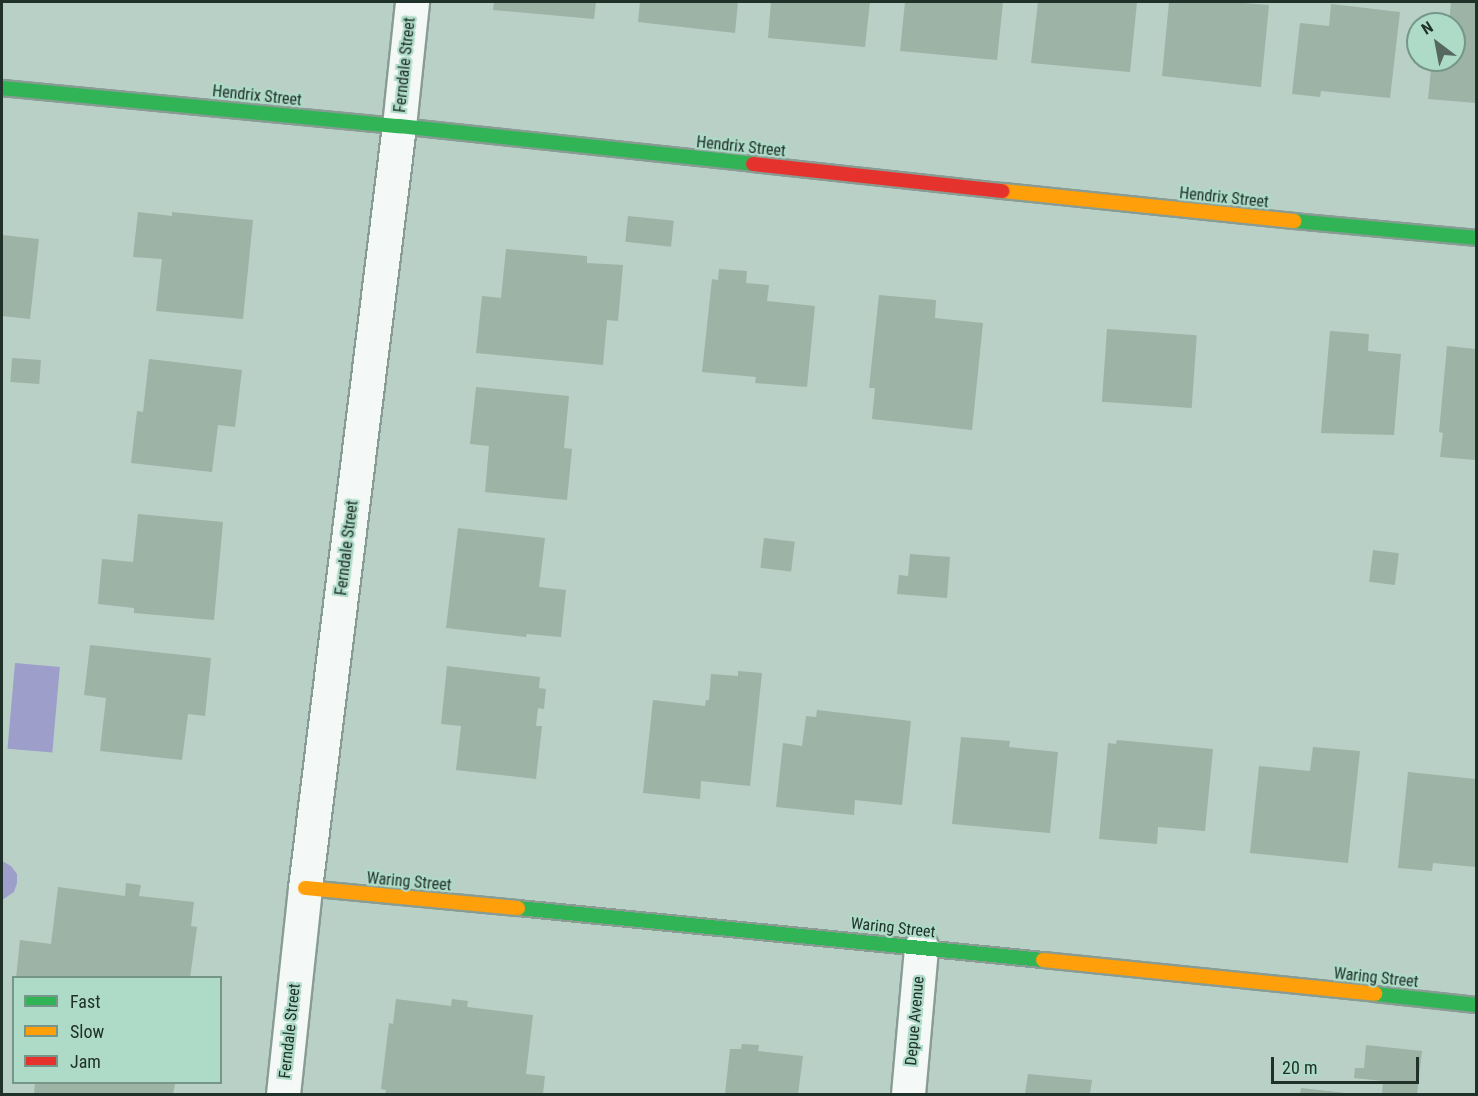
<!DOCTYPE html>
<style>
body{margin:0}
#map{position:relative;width:1478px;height:1096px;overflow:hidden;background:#b8d0c6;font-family:"Roboto Condensed",sans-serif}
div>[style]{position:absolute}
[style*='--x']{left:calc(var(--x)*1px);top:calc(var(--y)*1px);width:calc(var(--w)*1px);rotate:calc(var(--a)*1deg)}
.water>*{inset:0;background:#9d9fca;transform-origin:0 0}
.building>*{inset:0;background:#9cb3a5;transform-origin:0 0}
.roads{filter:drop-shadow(2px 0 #899c94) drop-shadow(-2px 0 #899c94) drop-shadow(0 2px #899c94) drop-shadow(0 -2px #899c94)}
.street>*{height:33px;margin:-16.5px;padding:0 16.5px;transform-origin:16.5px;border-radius:16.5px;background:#f4f8f6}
.fast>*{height:14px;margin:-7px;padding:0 7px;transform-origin:7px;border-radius:7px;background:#30b455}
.slow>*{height:14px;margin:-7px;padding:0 7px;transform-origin:7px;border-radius:7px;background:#ff9f0a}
.jam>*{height:14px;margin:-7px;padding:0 7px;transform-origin:7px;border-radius:7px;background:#e5322d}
span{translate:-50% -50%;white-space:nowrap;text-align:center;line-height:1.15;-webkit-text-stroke:4.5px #aedac8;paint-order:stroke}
.street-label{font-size:16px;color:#20312a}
.frame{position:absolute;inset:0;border:3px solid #20312a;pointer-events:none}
.legend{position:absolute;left:12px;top:976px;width:210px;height:108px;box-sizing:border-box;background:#aedac8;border:2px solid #759689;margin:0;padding:8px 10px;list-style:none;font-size:18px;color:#20312a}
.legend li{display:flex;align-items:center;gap:12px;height:30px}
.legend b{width:30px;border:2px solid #759689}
.north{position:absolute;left:1406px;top:12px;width:60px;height:60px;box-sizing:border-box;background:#aedac8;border:2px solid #759689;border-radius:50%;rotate:328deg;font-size:16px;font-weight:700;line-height:24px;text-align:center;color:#20312a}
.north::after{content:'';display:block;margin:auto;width:21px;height:27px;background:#556961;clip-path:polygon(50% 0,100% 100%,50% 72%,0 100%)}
.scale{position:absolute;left:1271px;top:1057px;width:148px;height:27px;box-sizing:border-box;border:3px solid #20312a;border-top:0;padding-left:8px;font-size:18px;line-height:21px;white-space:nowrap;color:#20312a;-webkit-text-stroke:4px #aedac8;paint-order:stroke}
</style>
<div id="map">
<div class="water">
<i style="left:15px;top:663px;width:45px;height:86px;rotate:5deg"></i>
<i style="clip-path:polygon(2px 861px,11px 866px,17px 874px,17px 883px,14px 892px,2px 900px)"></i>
</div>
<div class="building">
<i style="clip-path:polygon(494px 2px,596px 2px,594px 19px,493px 10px)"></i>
<i style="clip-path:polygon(640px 2px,738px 2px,735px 33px,638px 22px)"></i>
<i style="clip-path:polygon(771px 2px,870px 2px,865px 47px,768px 38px)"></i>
<i style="clip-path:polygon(905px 2px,1003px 2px,997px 60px,900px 51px)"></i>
<i style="clip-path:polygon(1038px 2px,1137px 2px,1130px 72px,1031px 63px)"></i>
<i style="clip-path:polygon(1169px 2px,1231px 2px,1269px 5px,1261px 87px,1162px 76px)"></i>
<i style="clip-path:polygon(1451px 2px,1476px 2px,1476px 103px,1428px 99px,1432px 60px,1454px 60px,1454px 24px,1449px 24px)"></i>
<i style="clip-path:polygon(1331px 4px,1400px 12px,1390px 98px,1321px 91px,1320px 97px,1292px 94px,1300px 23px,1329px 26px)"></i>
<i style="clip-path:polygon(138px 212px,172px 216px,172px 212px,253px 220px,243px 319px,156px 311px,162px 259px,133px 257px)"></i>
<i style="left:628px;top:216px;width:46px;height:26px;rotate:6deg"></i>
<i style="clip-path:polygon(2px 235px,39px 239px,30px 319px,2px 316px)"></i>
<i style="clip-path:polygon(506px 249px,587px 256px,587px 263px,623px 265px,618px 321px,607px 320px,603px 365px,476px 353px,482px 296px,501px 298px)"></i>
<i style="clip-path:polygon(719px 269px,747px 271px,746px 283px,769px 285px,767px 301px,815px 306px,807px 387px,755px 383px,756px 377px,702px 372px,712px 279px,718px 280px)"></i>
<i style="clip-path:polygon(879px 295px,936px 300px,935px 318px,983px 323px,972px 430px,872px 419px,875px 388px,869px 388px)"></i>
<i style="left:1107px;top:329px;width:90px;height:73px;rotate:4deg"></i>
<i style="clip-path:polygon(1330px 331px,1369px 334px,1368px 351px,1401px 354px,1394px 435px,1321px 433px)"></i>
<i style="clip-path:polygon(1447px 346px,1476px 349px,1476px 460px,1440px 457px,1443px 433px,1439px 432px)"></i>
<i style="left:12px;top:358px;width:29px;height:24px;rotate:4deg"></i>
<i style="clip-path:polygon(149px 359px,242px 370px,235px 427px,218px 425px,212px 472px,131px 463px,137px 411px,143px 412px)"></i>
<i style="clip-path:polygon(476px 387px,569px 396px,564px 448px,572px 449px,567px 500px,485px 492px,489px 446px,470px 444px)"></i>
<i style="clip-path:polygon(138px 514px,223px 522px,214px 620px,134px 613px,134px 608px,98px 604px,102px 559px,133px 562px)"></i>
<i style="clip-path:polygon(458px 528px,545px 538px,539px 587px,566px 590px,561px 637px,527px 634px,526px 637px,446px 628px)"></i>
<i style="left:764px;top:538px;width:31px;height:30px;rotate:7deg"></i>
<i style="left:1373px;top:550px;width:26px;height:32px;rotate:7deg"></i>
<i style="clip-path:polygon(910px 554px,950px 557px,947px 598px,897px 594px,899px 575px,908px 576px)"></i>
<i style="clip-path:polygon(90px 645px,211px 658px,205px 716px,188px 714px,182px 760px,100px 751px,106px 698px,84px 695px)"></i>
<i style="clip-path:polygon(447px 666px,540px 677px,539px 688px,546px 689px,544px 709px,538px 708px,536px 726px,542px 726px,536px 779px,456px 770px,461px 726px,441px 724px)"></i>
<i style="clip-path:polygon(738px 671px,762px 673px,750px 786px,701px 781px,700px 799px,643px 793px,653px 700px,705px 706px,706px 700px,709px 700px,711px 674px,738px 676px)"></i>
<i style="clip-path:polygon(817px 710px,911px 721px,902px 805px,855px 800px,854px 815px,776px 807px,783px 743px,802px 746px,806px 716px,816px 717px)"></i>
<i style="clip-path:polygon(961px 737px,1010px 741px,1009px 747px,1058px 752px,1050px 833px,952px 824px)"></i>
<i style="clip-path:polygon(1117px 740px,1213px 749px,1205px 831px,1158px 827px,1157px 844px,1099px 839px,1108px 743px,1116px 744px)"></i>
<i style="clip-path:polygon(1313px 747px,1360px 751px,1348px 863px,1250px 853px,1259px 766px,1310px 771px)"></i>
<i style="clip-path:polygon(1408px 772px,1476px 779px,1476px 867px,1433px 863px,1432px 871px,1398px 868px)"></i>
<i style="clip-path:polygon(126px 883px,141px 885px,139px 896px,194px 902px,191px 926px,197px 927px,190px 978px,16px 978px,20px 940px,51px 944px,58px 887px,125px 896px)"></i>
<i style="clip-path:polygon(396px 999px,451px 1006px,452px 999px,468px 1001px,467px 1007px,533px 1015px,526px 1074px,545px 1076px,543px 1094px,385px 1094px,386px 1090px,381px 1089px,389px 1023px,393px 1024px)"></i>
<i style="clip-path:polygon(742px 1044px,759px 1045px,758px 1051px,803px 1056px,798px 1094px,725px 1094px,730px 1049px,741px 1049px)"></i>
<i style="clip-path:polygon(1366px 1045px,1422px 1051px,1417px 1094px,1382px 1094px,1383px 1081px,1354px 1078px,1355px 1068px,1364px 1068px)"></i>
<i style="clip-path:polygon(1028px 1074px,1092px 1080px,1090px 1094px,1025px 1094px)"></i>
<i style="clip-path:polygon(35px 1082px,163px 1082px,175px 1084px,173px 1094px,34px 1094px)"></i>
<i style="clip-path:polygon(1301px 1088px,1346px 1093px,1346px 1094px,1300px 1094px)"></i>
</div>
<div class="roads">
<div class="street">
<i style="--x:283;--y:1094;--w:207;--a:-83.9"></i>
<i style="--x:305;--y:888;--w:768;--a:-82.97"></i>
<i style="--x:399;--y:126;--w:125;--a:-84"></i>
<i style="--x:908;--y:1094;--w:148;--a:-84.9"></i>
</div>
<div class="fast">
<i style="--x:2;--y:88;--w:399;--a:5.5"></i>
<i style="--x:399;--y:126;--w:356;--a:6.1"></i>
<i style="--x:1294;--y:221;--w:183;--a:5.3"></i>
<i style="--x:518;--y:908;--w:528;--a:5.66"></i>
<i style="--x:1375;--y:994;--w:102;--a:6.2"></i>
</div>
<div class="slow">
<i style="--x:1003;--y:191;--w:293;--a:5.9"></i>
<i style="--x:305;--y:888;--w:214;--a:5.4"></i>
<i style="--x:1043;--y:960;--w:334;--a:5.8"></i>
</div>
<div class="jam">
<i style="--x:753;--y:164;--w:251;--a:6.2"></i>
</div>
</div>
<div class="street-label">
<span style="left:405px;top:65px;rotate:-84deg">Ferndale Street</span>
<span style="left:257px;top:96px;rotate:6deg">Hendrix Street</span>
<span style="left:741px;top:147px;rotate:6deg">Hendrix Street</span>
<span style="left:1224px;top:198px;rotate:6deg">Hendrix Street</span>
<span style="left:347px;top:548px;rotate:-83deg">Ferndale Street</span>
<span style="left:409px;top:882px;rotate:5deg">Waring Street</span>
<span style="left:893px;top:928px;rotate:6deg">Waring Street</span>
<span style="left:1376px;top:978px;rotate:6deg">Waring Street</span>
<span style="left:915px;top:1021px;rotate:-85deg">Depue Avenue</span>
<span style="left:290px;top:1031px;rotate:-84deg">Ferndale Street</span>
</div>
<div class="frame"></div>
<ul class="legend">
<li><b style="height:8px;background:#30b455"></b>Fast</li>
<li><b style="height:8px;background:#ff9f0a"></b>Slow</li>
<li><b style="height:8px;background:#e5322d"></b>Jam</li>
</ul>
<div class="north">N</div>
<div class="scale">20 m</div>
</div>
